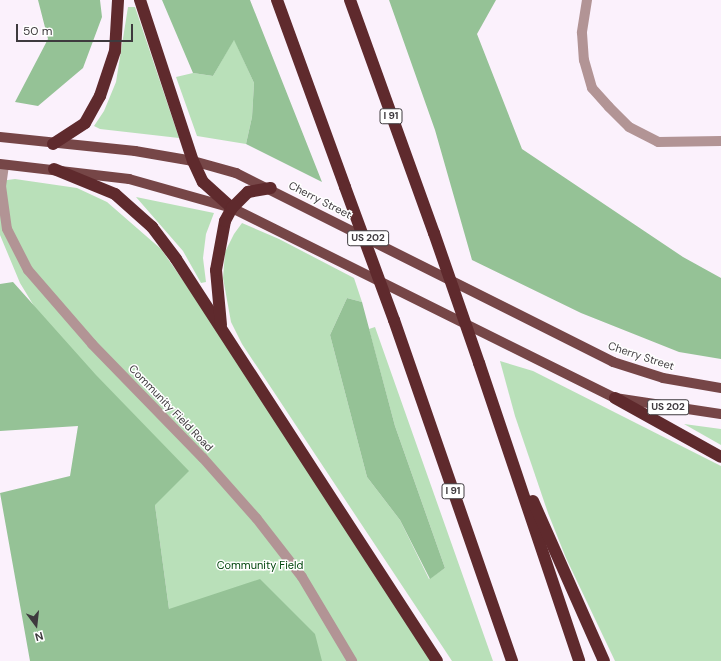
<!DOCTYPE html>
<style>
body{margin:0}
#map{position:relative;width:721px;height:661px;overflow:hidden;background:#fbf1fc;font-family:"DM Sans",sans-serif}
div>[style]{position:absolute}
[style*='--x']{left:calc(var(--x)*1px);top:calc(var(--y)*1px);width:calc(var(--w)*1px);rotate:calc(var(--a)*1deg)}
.green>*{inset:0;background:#b9e0b9}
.forest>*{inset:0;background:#95c296}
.minor>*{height:10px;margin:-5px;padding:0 5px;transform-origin:5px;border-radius:5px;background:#b29495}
.major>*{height:10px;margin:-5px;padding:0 5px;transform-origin:5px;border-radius:5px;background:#764647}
.highway>*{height:12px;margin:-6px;padding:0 6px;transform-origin:6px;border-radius:6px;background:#5f2a2d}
.highway-bridge>*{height:12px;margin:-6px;padding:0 6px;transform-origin:6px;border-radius:6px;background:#5f2a2d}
span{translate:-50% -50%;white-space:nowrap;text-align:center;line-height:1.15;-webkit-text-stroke:3px #fff;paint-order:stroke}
.shield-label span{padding:1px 3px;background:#fff;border:1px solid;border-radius:3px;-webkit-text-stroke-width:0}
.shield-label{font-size:10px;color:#3e3a3e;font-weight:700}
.street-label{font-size:11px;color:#3e3a3e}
.park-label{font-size:11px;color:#00450c}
.north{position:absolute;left:16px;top:605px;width:40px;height:40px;-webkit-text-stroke:3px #fff;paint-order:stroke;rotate:165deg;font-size:11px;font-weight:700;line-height:16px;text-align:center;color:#3e3a3e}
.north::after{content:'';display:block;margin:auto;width:14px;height:18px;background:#3e3a3e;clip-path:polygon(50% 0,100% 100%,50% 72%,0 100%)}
.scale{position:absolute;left:16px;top:24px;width:117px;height:18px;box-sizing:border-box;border:2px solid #3e3a3e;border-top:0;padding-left:5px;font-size:12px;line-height:14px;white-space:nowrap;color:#3e3a3e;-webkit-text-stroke:3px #fff;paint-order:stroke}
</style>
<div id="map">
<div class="green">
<i style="clip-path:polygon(128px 7px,135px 7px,179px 138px,100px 129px,94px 126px,104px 111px,116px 82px)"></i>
<i style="clip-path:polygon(234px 39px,254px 83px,252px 117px,246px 144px,197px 136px,176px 77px,193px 73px,213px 76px)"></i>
<i style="clip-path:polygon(15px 179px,77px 188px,107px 202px,161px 249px,300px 448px,434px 661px,176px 661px,155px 505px,20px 283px,0 235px,0 181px)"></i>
<i style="clip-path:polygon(136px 197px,214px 213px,206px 234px,203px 258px,206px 282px,201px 283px,183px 251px)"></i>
<i style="clip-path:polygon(242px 223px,279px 239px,354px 278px,362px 302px,347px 298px,330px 335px,367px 477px,400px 520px,429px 579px,445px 568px,395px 426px,369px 329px,375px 327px,493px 661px,452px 661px,242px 344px,231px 322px,223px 278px,225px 252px,234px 234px)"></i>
<i style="clip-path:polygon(500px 361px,533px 371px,721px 466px,721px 661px,615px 661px,566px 558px,548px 513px,515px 416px)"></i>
<i style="clip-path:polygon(684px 424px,721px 429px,721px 445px)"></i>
</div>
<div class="forest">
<i style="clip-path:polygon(38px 0,100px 0,102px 17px,83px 68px,38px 106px,15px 102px,48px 39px)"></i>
<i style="clip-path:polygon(162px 0,250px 0,322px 182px,246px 144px,252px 117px,254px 83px,234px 40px,213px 76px,193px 73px)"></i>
<i style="clip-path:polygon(389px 0,496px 0,477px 34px,522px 149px,683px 257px,721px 278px,721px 359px,679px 352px,581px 313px,472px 260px,435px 130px)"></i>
<i style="clip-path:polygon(13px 282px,96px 375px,189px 471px,155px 505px,169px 609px,260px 579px,315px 634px,322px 661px,30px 661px,0 493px,70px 476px,78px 426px,0 431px,0 284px)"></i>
<i style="clip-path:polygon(347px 298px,362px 302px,395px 426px,445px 568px,430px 579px,400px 520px,367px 477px,330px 335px)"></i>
</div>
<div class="minor">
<i style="--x:587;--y:0;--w:33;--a:99"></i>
<i style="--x:582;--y:33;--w:27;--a:86"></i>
<i style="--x:584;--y:60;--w:29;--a:74"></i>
<i style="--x:592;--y:88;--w:25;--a:48"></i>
<i style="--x:609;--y:107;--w:28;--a:45"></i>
<i style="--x:629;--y:127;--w:33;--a:27"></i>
<i style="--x:658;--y:142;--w:63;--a:-0.9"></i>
<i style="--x:4;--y:165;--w:21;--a:98"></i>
<i style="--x:1;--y:186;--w:43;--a:82.1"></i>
<i style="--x:7;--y:229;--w:46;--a:62.9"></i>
<i style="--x:28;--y:270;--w:98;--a:49.1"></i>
<i style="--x:92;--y:344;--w:159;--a:45.8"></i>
<i style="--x:203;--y:458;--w:81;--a:48.5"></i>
<i style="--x:257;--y:519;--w:73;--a:52.2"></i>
<i style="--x:302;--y:577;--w:98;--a:59.2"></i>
</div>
<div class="major">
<i style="--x:0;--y:137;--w:136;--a:5.9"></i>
<i style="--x:135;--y:151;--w:59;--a:9.8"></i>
<i style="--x:193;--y:161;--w:45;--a:15.6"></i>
<i style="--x:236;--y:173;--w:422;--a:26.6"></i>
<i style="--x:613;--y:362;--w:52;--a:17.7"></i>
<i style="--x:663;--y:378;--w:59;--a:9.8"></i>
<i style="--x:0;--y:164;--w:130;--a:6.6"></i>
<i style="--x:129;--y:179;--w:107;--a:15.7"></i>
<i style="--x:232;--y:208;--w:428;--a:26.4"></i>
<i style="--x:615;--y:398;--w:107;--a:8.6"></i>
</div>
<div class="highway">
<i style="--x:140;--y:0;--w:169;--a:71.8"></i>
<i style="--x:193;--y:161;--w:23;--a:65"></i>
<i style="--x:203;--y:182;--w:39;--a:42"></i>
<i style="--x:277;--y:0;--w:199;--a:70"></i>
<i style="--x:350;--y:0;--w:248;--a:70.2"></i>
<i style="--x:53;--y:144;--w:38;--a:-33"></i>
<i style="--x:85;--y:123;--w:31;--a:-61"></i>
<i style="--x:100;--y:96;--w:47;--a:-71.6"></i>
<i style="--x:115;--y:51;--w:51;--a:-86.6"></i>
<i style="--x:54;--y:169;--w:66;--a:22.3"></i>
<i style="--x:115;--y:194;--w:50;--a:41.7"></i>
<i style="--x:152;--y:227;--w:40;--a:53"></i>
<i style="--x:176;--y:259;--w:479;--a:57"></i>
<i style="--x:394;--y:320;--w:361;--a:70.9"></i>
<i style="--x:221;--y:325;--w:55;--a:-95.2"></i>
<i style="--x:216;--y:270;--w:50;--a:-79.6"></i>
<i style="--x:225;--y:221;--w:15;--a:-62"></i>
<i style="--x:232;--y:208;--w:23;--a:-45"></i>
<i style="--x:248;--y:192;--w:23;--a:-10"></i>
<i style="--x:479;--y:363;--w:314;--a:71.4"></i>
<i style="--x:615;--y:398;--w:121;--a:29.1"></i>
<i style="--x:533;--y:501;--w:175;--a:66.1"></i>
</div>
<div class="highway-bridge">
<i style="--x:345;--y:187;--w:142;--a:69.8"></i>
<i style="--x:434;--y:233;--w:138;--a:70.9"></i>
</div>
<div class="shield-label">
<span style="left:391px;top:116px">I 91</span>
<span style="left:368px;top:238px">US 202</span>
<span style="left:668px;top:407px">US 202</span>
<span style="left:453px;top:491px">I 91</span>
</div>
<div class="street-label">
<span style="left:320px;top:200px;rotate:27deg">Cherry Street</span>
<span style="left:641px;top:356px;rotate:18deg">Cherry Street</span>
<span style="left:171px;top:408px;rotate:46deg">Community Field Road</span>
</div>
<div class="park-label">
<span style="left:260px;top:565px">Community Field</span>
</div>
<div class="north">N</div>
<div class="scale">50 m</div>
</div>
